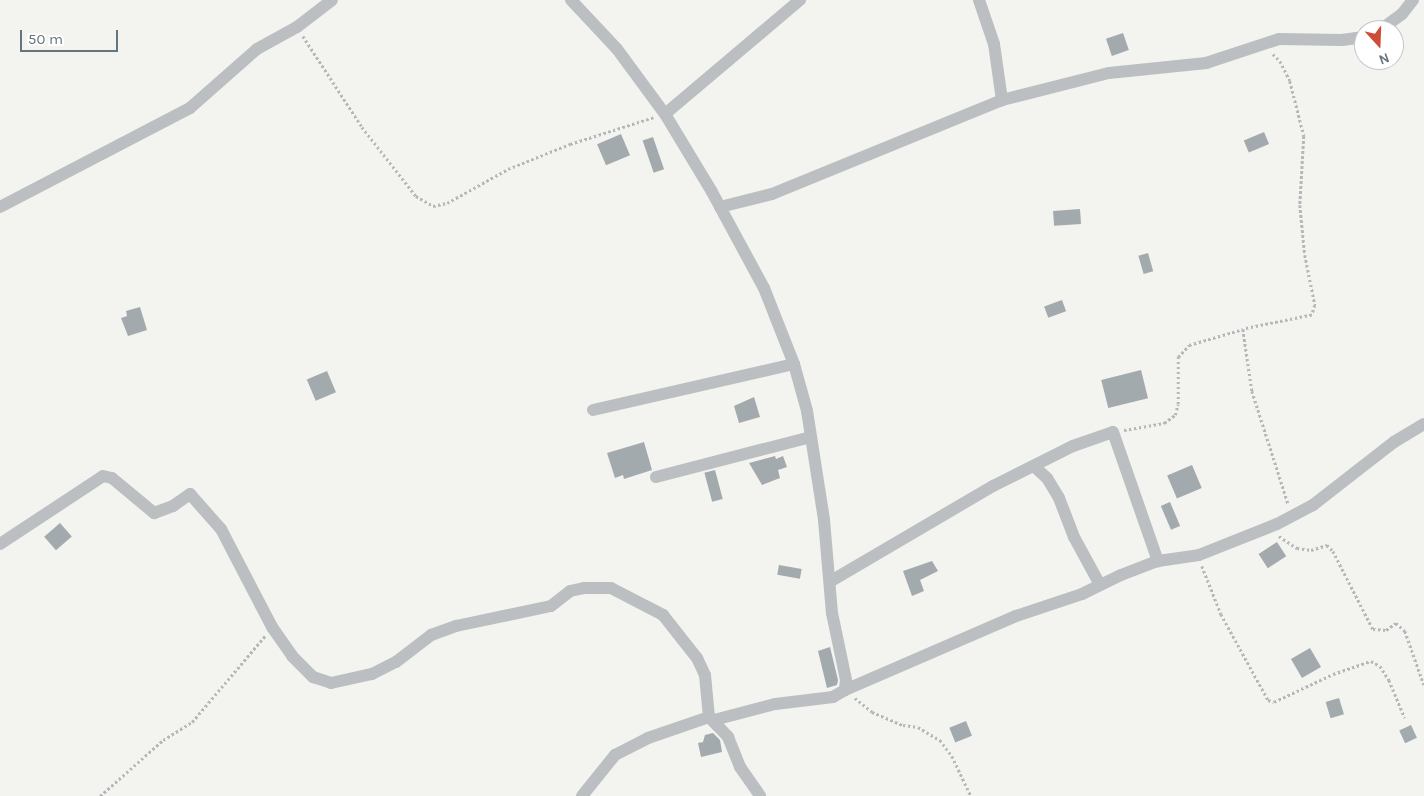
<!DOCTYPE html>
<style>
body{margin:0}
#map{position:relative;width:1424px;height:796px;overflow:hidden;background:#f3f3f0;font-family:Karla,sans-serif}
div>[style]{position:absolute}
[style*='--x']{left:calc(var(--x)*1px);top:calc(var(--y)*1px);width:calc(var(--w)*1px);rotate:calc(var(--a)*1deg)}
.building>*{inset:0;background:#a3aaae;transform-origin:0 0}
.path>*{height:2.5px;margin-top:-1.25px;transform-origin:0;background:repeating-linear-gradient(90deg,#b5b8ba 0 2.5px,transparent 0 5px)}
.street>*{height:12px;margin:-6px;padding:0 6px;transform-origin:6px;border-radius:6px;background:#bbbfc1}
span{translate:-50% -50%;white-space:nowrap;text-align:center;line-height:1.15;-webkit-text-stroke:5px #fff;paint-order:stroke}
.north{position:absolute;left:1354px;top:20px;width:50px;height:50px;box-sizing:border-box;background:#fff;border:1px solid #c2c8cb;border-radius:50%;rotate:160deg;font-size:14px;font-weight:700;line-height:20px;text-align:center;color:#66757d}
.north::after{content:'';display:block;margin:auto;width:18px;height:22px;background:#cc4e37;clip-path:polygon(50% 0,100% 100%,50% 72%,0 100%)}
.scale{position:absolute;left:20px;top:30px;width:98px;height:22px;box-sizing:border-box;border:2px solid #66757d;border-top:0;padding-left:6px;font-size:15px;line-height:18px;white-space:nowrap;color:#66757d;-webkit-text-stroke:4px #fff;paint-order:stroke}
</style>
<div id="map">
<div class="building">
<i style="left:1123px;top:33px;width:18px;height:18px;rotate:71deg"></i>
<i style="left:1264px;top:132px;width:13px;height:22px;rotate:67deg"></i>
<i style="left:621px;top:134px;width:23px;height:26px;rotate:67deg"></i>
<i style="left:653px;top:137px;width:34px;height:11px;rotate:71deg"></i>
<i style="left:1080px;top:209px;width:15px;height:27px;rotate:86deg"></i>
<i style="left:1148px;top:253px;width:19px;height:10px;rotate:74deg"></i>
<i style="left:1062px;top:300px;width:12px;height:19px;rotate:70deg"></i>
<i style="clip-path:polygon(140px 307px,147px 330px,128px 336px,121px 318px,127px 316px,126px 311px)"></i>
<i style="left:1141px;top:370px;width:29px;height:41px;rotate:76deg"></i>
<i style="left:327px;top:371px;width:23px;height:22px;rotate:67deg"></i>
<i style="clip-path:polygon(754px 397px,760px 417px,739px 423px,734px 406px)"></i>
<i style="clip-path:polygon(644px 442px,652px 470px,624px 479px,623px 475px,615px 478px,607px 453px)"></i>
<i style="clip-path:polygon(775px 456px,776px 459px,783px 456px,787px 467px,778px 470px,780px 478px,762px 485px,749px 463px)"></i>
<i style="left:1192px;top:465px;width:25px;height:27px;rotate:67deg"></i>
<i style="left:715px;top:470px;width:30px;height:11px;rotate:75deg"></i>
<i style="left:1170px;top:502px;width:26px;height:10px;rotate:67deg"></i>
<i style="left:60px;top:523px;width:18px;height:21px;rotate:49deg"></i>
<i style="left:1277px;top:542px;width:17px;height:22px;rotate:57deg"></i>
<i style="clip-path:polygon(932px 561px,938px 571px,920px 580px,924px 591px,912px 596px,903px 571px)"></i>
<i style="left:779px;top:565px;width:23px;height:10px;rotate:10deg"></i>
<i style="clip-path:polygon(830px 647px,838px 680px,837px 685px,827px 688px,818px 651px)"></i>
<i style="left:1310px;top:648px;width:22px;height:22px;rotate:60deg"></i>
<i style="left:1339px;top:698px;width:17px;height:14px;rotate:73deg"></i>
<i style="left:966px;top:721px;width:16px;height:18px;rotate:68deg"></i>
<i style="left:1411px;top:725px;width:14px;height:13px;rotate:65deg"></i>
<i style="clip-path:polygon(713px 733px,720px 740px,722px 752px,701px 757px,698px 743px,703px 742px,705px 735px)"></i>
</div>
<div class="path">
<i style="--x:303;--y:36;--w:108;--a:57"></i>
<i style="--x:362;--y:127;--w:88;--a:52"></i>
<i style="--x:416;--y:196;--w:20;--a:30"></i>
<i style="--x:433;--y:206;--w:14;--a:-12"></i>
<i style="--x:447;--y:203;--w:70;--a:-29.1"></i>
<i style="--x:508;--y:169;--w:67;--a:-22"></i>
<i style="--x:570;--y:144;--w:88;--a:-17.8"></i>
<i style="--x:1273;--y:54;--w:10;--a:45"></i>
<i style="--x:1280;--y:61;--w:22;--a:63"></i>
<i style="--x:1290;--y:81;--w:57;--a:75.7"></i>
<i style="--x:1304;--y:136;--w:69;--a:93.3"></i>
<i style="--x:1300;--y:205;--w:50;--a:84.3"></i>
<i style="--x:1305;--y:255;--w:51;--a:78.7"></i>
<i style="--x:1315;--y:305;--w:10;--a:107"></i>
<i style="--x:1312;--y:315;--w:70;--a:168.5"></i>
<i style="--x:1243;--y:329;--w:63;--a:81.7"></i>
<i style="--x:1252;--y:391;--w:118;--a:72.2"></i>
<i style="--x:1124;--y:430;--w:41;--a:-9.9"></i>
<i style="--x:1164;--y:423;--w:14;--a:-36"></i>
<i style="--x:1175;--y:415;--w:11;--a:-75"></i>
<i style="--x:1178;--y:404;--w:47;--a:-90"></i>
<i style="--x:1178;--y:357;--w:16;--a:-47"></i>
<i style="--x:1189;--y:345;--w:56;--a:-16.5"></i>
<i style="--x:1279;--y:536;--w:22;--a:34"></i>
<i style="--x:1297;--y:548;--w:14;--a:8"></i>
<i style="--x:1311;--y:550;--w:17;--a:-17"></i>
<i style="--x:1327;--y:545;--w:8;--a:45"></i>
<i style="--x:1333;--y:551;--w:88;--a:62.9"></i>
<i style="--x:1373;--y:629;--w:13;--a:4"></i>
<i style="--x:1386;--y:630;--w:12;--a:-35"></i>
<i style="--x:1396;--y:623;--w:12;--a:42"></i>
<i style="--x:1405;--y:631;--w:57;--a:70.6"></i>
<i style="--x:1202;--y:566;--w:52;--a:68.4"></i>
<i style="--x:1221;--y:614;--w:98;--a:61.3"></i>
<i style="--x:1268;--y:700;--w:6;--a:18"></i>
<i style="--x:1274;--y:702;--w:65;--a:-25.4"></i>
<i style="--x:1333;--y:674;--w:40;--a:-18.9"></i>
<i style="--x:1371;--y:661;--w:10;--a:29"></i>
<i style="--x:1380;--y:666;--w:17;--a:57"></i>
<i style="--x:1389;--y:680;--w:41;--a:67.2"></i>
<i style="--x:855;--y:698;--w:22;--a:39"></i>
<i style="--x:872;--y:712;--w:34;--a:23"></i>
<i style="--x:903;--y:725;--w:15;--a:8"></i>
<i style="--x:918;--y:727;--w:26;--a:31"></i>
<i style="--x:940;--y:740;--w:20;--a:53"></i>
<i style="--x:952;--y:756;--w:44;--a:64.6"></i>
<i style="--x:100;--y:796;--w:84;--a:-41.6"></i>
<i style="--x:163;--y:740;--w:34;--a:-32"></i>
<i style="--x:192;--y:722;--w:113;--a:-49.7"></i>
</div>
<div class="street">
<i style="--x:571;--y:0;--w:67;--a:46.8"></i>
<i style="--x:617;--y:49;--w:81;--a:53.6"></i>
<i style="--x:665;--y:114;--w:91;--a:58.9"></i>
<i style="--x:712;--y:192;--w:109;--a:61.6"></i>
<i style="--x:764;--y:288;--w:82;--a:68.5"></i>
<i style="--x:794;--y:364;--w:49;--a:74.5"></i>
<i style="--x:807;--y:411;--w:110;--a:81.1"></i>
<i style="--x:824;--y:520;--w:93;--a:85.1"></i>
<i style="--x:832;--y:613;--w:68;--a:78.2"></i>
<i style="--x:846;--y:680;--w:10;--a:96"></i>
<i style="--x:845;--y:690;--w:14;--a:150"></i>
<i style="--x:833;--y:697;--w:58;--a:173.1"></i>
<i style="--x:775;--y:704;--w:63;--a:165.3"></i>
<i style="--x:979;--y:0;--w:46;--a:71.2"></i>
<i style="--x:994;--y:44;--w:57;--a:81.9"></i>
<i style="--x:1380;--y:30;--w:27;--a:-36"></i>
<i style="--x:1402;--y:14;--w:18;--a:-52"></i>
<i style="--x:665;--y:114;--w:177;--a:-40.2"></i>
<i style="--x:0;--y:207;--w:214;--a:-27.5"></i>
<i style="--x:190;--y:108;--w:89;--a:-41.4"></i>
<i style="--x:257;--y:49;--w:46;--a:-28.8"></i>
<i style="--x:297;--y:27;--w:44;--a:-37.6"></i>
<i style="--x:720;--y:207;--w:54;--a:-14"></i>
<i style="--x:772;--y:194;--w:248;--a:-22.2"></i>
<i style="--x:1002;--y:100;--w:110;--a:-14.2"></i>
<i style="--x:1109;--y:73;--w:98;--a:-5.9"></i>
<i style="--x:1206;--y:63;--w:77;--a:-18.2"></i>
<i style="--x:1279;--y:39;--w:63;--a:0.9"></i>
<i style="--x:1342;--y:40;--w:22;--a:-8"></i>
<i style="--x:593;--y:410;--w:206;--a:-12.9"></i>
<i style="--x:1034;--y:466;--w:18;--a:43"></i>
<i style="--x:1047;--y:478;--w:23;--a:59"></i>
<i style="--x:1059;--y:498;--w:42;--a:69"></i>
<i style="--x:1074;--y:537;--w:52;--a:61.5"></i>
<i style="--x:656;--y:477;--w:160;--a:-14.5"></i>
<i style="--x:0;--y:544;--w:123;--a:-33.4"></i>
<i style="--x:103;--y:476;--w:9;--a:13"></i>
<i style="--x:112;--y:478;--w:55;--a:39.8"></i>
<i style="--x:154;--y:513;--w:20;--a:-20"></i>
<i style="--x:173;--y:506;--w:21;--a:-35"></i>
<i style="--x:190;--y:494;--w:47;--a:48.5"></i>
<i style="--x:221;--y:529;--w:110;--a:62.5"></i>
<i style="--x:272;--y:627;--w:35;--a:55"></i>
<i style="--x:292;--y:656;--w:30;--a:45"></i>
<i style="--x:313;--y:677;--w:19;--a:18"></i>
<i style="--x:331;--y:683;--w:42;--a:-12.4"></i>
<i style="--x:372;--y:674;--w:27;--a:-27"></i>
<i style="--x:396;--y:662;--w:44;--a:-37.6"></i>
<i style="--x:431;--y:635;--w:27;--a:-20"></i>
<i style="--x:456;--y:626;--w:97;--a:-11.9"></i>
<i style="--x:551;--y:606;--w:24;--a:-38"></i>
<i style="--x:570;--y:591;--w:14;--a:-12"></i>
<i style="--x:584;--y:588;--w:27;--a:0"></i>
<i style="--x:611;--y:588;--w:59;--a:27.4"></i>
<i style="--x:663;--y:615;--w:55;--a:51.7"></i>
<i style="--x:697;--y:658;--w:19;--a:65"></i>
<i style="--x:705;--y:675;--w:42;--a:84.6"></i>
<i style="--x:709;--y:717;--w:28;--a:46"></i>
<i style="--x:728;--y:737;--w:32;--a:68"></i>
<i style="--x:740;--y:767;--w:35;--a:55"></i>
<i style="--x:831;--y:581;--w:188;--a:-30.4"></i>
<i style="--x:993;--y:486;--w:89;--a:-26.6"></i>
<i style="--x:1073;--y:446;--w:42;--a:-19.3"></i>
<i style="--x:1113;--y:432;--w:137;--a:70.8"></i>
<i style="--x:845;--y:690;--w:186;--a:-23.4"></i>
<i style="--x:1016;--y:616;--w:70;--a:-18.4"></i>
<i style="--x:1082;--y:594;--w:43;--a:-26"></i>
<i style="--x:1121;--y:575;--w:40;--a:-21"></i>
<i style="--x:1158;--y:561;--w:41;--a:-8.3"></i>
<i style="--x:1199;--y:555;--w:84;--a:-21.7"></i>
<i style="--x:1277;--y:524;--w:41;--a:-27.8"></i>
<i style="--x:1313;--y:505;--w:103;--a:-37.9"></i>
<i style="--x:1394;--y:442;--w:35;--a:-31"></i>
<i style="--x:582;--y:796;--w:53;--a:-51.2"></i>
<i style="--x:615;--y:755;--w:37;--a:-27"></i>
<i style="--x:648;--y:738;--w:65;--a:-19"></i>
</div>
<div class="north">N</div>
<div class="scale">50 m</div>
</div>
